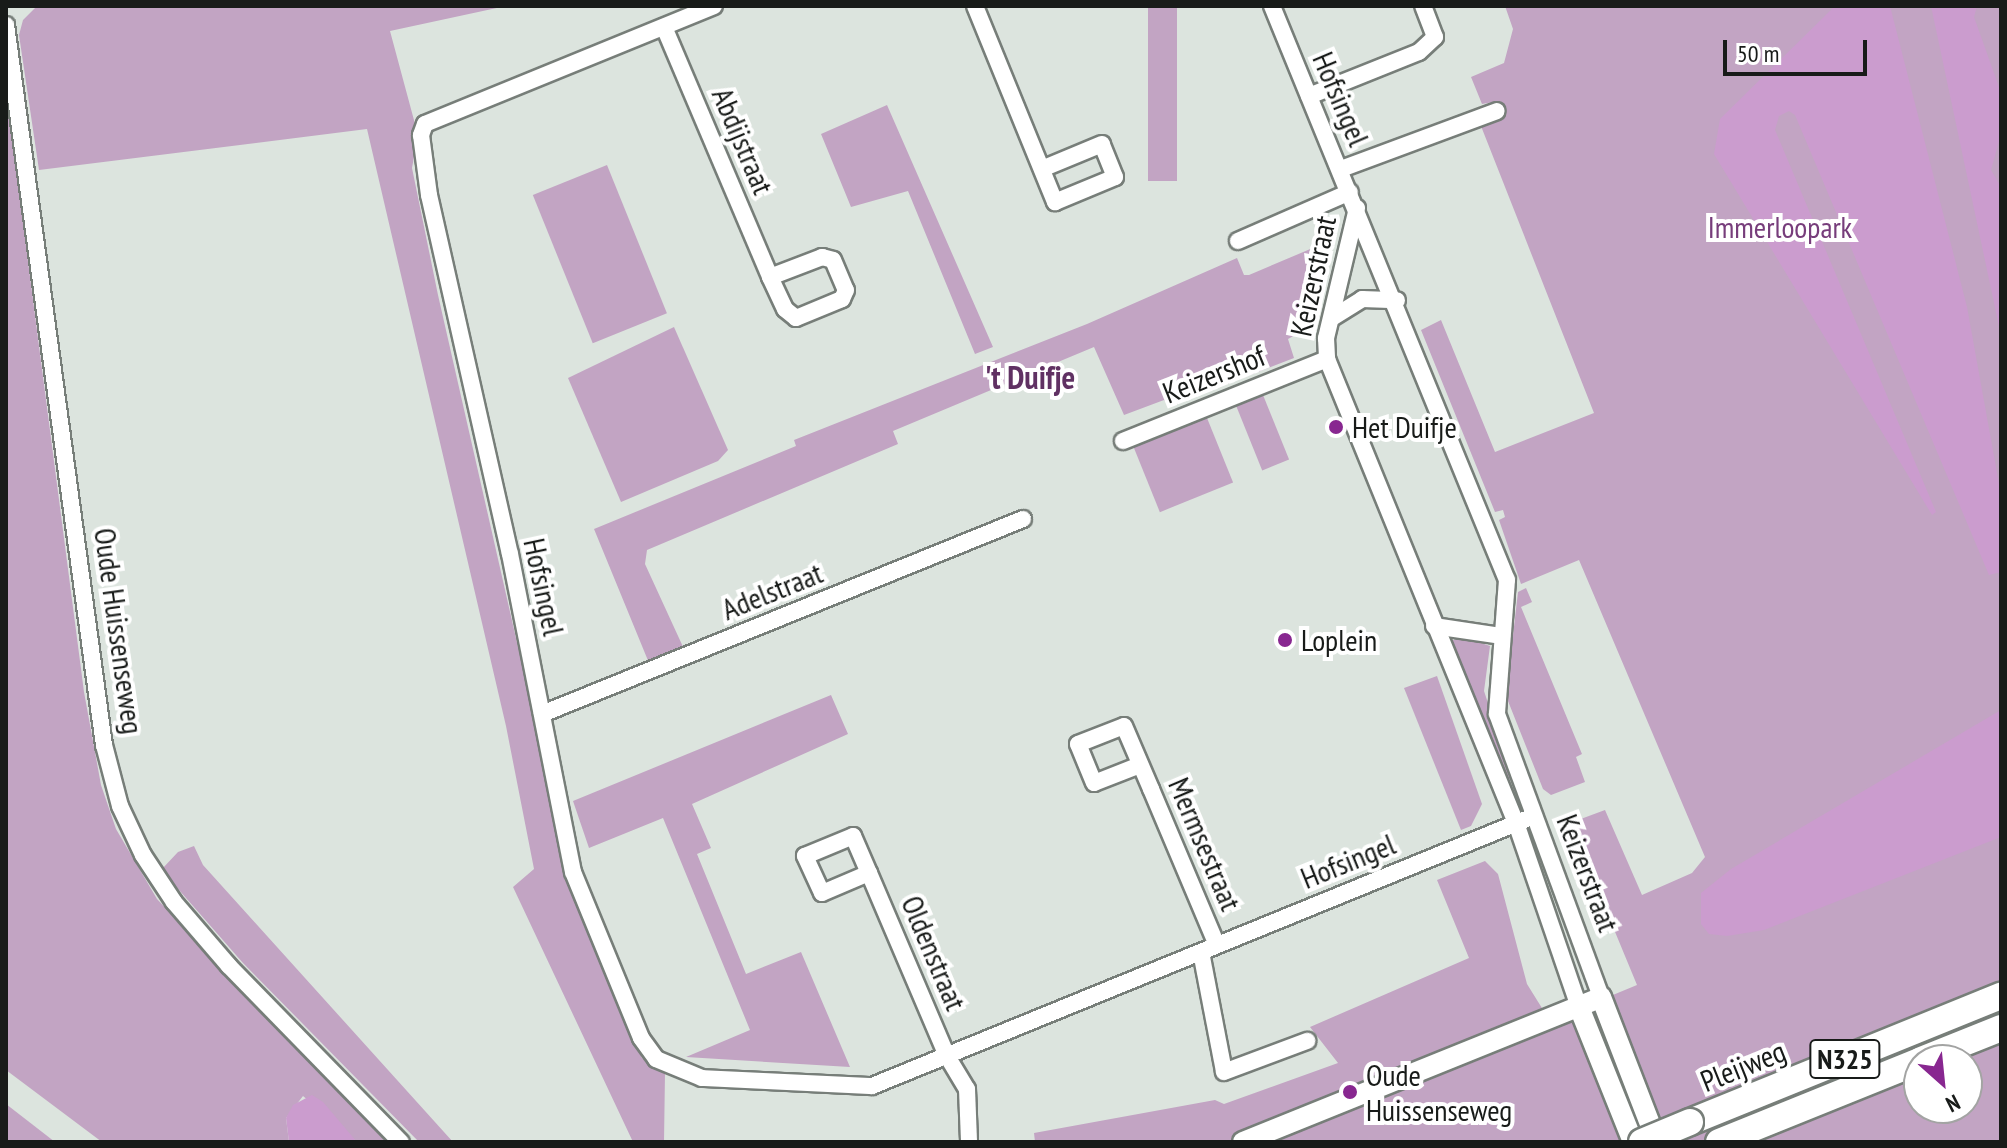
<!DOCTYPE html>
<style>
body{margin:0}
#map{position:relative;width:2007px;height:1148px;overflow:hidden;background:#dce4de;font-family:"PT Sans Narrow",sans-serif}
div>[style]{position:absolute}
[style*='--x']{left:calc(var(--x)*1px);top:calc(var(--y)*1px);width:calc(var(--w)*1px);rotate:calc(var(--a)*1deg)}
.green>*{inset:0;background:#c2a4c3;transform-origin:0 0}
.water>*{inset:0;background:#cb9cce}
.roads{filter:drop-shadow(2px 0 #777e79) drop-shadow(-2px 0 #777e79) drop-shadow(0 2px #777e79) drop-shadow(0 -2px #777e79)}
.minor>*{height:16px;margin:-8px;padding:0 8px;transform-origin:8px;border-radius:8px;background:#fff}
.tertiary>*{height:20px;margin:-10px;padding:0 10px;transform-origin:10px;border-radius:10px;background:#fff}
.trunk>*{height:26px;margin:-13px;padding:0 13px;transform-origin:13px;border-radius:13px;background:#fff}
.bridges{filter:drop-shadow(2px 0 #777e79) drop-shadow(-2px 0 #777e79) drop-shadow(0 2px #777e79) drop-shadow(0 -2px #777e79)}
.trunk-bridge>*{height:26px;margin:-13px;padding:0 13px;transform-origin:13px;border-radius:13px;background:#fff}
.dots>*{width:22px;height:22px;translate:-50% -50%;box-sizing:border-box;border:4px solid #fff;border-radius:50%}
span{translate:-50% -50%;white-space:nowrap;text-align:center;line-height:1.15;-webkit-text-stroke:8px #fff;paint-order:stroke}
.shield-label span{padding:2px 6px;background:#fff;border:2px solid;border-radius:6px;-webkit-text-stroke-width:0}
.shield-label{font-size:28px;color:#181b19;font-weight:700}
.street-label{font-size:30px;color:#181b19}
.park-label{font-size:30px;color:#773d7b}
.poi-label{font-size:30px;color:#181b19}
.left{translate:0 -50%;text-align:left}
.neighbourhood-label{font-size:32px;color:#603163;font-weight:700}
.frame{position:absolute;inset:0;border:8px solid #181b19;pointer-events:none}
.north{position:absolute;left:1903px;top:1044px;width:80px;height:80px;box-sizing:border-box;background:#fff;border:2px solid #a3a4a3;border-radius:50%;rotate:153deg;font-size:22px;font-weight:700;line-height:32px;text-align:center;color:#181b19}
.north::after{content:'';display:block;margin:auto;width:28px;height:36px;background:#882790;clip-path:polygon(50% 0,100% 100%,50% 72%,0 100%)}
.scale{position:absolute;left:1723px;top:40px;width:144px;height:36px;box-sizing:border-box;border:4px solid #181b19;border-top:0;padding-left:10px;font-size:24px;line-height:28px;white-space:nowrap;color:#181b19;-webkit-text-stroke:6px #fff;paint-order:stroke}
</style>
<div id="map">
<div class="green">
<i style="clip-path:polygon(37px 6px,506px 6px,390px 31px,418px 135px,412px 168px,438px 295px,551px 792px,563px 868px,621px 1016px,642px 1058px,665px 1073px,664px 1142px,633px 1142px,513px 887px,534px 869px,506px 726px,367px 129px,39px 170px,19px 35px,23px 20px)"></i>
<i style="left:1148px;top:6px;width:29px;height:175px"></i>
<i style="clip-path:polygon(evenodd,1505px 6px,2001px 6px,2001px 1142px,1035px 1142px,1034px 1133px,1215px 1100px,1224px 1104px,1338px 1063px,1310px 1027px,1469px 958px,1437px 880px,1485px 861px,1498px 874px,1527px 984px,1550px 1021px,1637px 985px,1570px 823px,1605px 810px,1642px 895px,1692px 873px,1705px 857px,1579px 560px,1521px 584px,1499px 520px,1505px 517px,1503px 510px,1495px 512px,1421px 330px,1441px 320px,1495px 452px,1594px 413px,1479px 121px,1493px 102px,1482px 104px,1471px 77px,1504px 63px,1513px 29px,1505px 6px,1919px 1060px,1967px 1060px,1967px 1108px,1919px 1108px,1919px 1060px)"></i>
<i style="clip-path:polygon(6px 92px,84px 692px,101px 785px,116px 829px,157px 899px,386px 1142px,357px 1142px,303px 1096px,286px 1118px,289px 1142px,102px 1142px,6px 1070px)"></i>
<i style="clip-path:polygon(887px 105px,993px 347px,975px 354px,908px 191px,851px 207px,821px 134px)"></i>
<i style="left:607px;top:165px;width:160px;height:80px;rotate:68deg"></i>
<i style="clip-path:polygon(1315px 247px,1323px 266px,1310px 273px,1313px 300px,1299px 309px,1306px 329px,1288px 339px,1294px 358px,1170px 406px,1164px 400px,1124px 415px,1094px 347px,893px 431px,898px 444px,647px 550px,645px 564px,684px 649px,649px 663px,594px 529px,796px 446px,794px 440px,1087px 324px,1237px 258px,1244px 275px,1249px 275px)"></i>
<i style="clip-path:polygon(674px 327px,728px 450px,718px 461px,621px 502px,568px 378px)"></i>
<i style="left:1261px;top:390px;width:75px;height:29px;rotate:68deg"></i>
<i style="left:1205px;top:413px;width:75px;height:79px;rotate:68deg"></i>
<i style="clip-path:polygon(1526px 588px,1532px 602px,1521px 607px,1582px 754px,1576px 757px,1585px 782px,1551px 795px,1543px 789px,1506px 696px,1518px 592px)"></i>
<i style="clip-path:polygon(1464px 637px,1490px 646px,1484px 691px,1513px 778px,1504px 781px,1450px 641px)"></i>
<i style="clip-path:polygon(1437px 676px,1482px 804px,1471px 826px,1461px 830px,1404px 688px)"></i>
<i style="clip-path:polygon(831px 695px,848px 734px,692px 804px,711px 848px,697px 854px,746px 974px,801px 952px,850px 1067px,686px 1057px,750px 1030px,663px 818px,589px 848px,573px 801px)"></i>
<i style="clip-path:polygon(194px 846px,203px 865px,453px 1142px,419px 1142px,243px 963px,165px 874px,162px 869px,178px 852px)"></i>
<i style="clip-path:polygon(6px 1104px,55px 1142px,6px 1142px)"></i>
</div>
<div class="water">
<i style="clip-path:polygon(1835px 6px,1890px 6px,1967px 307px,2001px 495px,2001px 572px,1989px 575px,1795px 115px,1789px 111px,1779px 116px,1775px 130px,1936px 512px,1932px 515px,1714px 154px,1720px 119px)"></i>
<i style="clip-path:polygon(1931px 6px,1977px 6px,1974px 17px,1999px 87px,2001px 134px,1991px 170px,2001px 187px,2001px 336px)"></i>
<i style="clip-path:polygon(2001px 710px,2001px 837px,1764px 930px,1727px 936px,1709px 934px,1701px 924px,1701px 893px,1731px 869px)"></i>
<i style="clip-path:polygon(312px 1095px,323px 1102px,357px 1142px,289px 1142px,286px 1118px,293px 1105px)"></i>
</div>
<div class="roads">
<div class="minor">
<i style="--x:714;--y:6;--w:312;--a:157.8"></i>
<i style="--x:425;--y:124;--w:12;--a:110"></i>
<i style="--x:421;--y:135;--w:61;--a:82.4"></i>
<i style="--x:429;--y:195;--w:368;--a:77.3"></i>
<i style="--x:510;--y:554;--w:324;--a:78.8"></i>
<i style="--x:573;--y:872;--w:179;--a:67.7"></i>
<i style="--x:641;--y:1038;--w:26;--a:54"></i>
<i style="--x:656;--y:1059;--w:50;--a:22.4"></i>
<i style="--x:702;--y:1078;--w:170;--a:2.7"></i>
<i style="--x:872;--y:1086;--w:715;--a:-22.19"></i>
<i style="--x:975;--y:6;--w:212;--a:67.8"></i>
<i style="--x:1055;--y:202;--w:65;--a:-22.6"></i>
<i style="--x:1115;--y:177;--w:35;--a:-112"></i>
<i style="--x:1102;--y:144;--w:65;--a:157.4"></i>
<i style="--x:1272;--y:6;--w:620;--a:67.74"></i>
<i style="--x:1507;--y:580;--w:134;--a:94.3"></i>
<i style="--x:1497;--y:714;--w:302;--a:69.8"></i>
<i style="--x:6;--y:25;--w:727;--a:82.25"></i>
<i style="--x:104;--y:745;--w:63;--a:75.3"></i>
<i style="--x:120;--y:806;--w:54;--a:64.9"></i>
<i style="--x:143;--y:855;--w:56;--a:56.6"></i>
<i style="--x:174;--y:902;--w:84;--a:49.3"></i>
<i style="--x:229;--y:966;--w:246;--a:45.7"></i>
<i style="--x:664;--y:27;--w:272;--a:67"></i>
<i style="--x:1309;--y:96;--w:118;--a:-21.8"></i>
<i style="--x:1419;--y:52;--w:22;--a:-43"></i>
<i style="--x:1435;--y:37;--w:33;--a:-111"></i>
<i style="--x:1341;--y:169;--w:166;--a:-20.4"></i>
<i style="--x:1357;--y:208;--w:134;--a:103.4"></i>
<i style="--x:1326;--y:338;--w:21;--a:87"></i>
<i style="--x:1327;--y:359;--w:501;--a:67.84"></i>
<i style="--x:1516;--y:823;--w:194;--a:71.1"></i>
<i style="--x:1238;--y:241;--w:122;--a:-23.6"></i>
<i style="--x:822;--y:257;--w:11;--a:15"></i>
<i style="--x:833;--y:260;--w:33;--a:67"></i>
<i style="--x:846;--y:290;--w:10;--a:114"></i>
<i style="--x:842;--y:299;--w:50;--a:157.6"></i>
<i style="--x:796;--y:318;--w:14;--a:-141"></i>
<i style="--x:785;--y:309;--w:35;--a:-115"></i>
<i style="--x:770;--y:277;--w:56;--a:-21"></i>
<i style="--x:1332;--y:318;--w:36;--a:-32"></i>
<i style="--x:1362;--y:299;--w:35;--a:2"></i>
<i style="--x:1123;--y:441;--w:220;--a:-21.9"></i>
<i style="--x:1434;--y:626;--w:69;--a:8.4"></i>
<i style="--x:542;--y:714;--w:519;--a:-22.07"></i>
<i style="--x:1140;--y:765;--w:49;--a:158.6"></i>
<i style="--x:1094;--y:783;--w:42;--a:-112.3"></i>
<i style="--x:1078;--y:744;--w:49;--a:-21.4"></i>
<i style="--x:1124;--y:726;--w:69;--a:66.8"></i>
<i style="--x:1151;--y:789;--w:169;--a:67.1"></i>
<i style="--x:869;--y:873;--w:51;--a:156.9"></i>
<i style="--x:822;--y:893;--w:41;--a:-114.7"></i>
<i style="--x:805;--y:856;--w:52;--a:-22.6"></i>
<i style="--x:853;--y:836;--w:40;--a:66.6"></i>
<i style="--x:869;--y:873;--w:199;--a:66.9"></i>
<i style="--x:947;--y:1056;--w:39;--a:59"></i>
<i style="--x:967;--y:1089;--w:53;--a:87.8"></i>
<i style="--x:1201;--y:952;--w:122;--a:79.1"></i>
<i style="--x:1224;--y:1072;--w:89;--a:-20.5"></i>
</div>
<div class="tertiary">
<i style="--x:1579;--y:1007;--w:145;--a:68.2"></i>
<i style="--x:1243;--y:1142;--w:386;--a:-22"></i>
<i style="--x:1601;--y:997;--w:155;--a:68.9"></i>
</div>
<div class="trunk">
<i style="--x:1921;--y:1060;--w:86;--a:-21.8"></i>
<i style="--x:1690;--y:1122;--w:336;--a:-22.1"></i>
<i style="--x:1719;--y:1142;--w:216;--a:-22"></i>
</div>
</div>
<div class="bridges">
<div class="trunk-bridge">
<i style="--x:1642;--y:1142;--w:52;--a:-22.6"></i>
</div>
</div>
<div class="dots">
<i style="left:1336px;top:427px;background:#882790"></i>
<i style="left:1285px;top:640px;background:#882790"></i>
<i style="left:1350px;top:1092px;background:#882790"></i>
</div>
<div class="shield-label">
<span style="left:1845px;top:1059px">N325</span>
</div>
<div class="street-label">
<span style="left:1341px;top:99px;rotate:67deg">Hofsingel</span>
<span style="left:743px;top:141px;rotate:67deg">Abdijstraat</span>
<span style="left:1313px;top:276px;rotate:-78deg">Keizerstraat</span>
<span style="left:1214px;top:374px;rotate:-22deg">Keizershof</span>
<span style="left:544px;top:587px;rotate:78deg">Hofsingel</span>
<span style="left:772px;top:591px;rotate:-22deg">Adelstraat</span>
<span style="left:119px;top:631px;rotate:82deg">Oude Huissenseweg</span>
<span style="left:1205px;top:844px;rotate:67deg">Mermsestraat</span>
<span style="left:1348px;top:861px;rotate:-22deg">Hofsingel</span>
<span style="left:1588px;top:873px;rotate:69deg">Keizerstraat</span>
<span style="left:934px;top:953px;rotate:67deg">Oldenstraat</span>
<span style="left:1743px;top:1066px;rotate:-22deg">Pleijweg</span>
</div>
<div class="park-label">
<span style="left:1780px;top:227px">Immerloopark</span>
</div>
<div class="poi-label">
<span class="left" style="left:1352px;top:427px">Het Duifje</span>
<span class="left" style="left:1301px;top:640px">Loplein</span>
<span class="left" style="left:1366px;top:1092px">Oude<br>Huissenseweg</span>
</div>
<div class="neighbourhood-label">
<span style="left:1030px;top:377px">'t Duifje</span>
</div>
<div class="frame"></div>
<div class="north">N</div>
<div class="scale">50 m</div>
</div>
